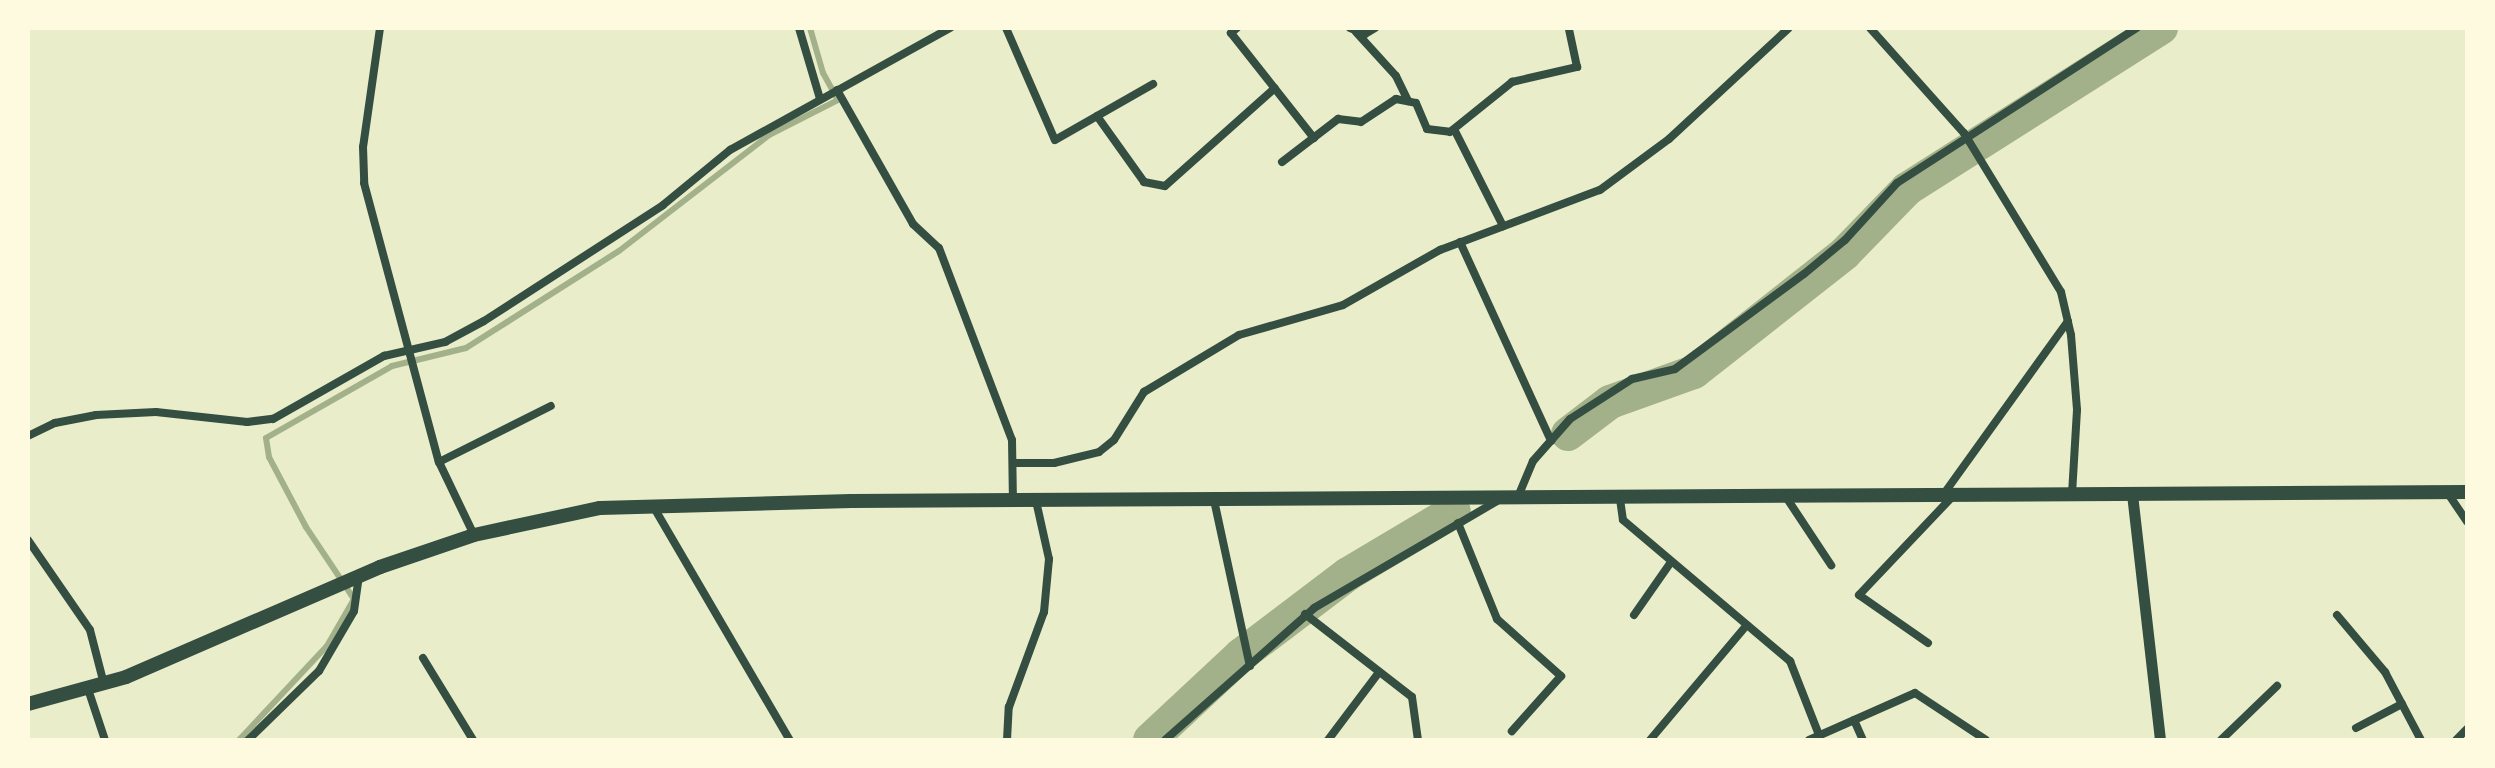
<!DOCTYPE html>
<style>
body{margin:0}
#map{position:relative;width:2495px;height:768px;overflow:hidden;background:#e9edc9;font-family:Jost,sans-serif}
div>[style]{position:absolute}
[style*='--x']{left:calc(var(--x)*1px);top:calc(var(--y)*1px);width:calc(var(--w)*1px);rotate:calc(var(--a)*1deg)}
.stream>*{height:6px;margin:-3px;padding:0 3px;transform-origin:3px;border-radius:3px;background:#a3b18a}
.river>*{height:34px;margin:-17px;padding:0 17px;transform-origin:17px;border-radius:17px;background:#a3b18a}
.minor>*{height:8px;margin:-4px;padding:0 4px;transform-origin:4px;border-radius:4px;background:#344e41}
.tertiary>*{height:11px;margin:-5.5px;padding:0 5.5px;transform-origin:5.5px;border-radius:5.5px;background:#344e41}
.primary>*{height:14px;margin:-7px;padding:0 7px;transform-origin:7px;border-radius:7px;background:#344e41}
span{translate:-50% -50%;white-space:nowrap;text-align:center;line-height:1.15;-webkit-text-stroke:6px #fefae0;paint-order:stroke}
.frame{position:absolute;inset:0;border:30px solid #fefae0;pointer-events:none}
</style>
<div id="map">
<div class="stream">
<i style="--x:239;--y:740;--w:129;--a:-46.9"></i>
<i style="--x:327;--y:646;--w:54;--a:-60.1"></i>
<i style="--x:354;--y:599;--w:87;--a:-123.7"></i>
<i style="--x:306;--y:527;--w:79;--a:-117.9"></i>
<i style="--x:269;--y:457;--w:19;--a:-99"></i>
<i style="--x:266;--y:438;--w:145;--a:-29.7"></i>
<i style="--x:392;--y:366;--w:76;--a:-13.7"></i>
<i style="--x:466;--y:348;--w:181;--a:-32.4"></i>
<i style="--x:619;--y:251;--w:190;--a:-37.7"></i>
<i style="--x:769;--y:135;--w:77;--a:-26.9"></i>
<i style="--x:838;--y:100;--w:31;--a:-119"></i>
<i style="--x:823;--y:73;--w:47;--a:-106.1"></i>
</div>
<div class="river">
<i style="--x:1568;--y:434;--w:53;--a:-37.3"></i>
<i style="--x:1610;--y:402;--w:89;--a:-19.7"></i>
<i style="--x:1694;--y:372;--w:192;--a:-38.2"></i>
<i style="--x:1845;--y:253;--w:89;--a:-45.9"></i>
<i style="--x:1907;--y:189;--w:301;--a:-32.4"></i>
<i style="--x:1150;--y:740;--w:125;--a:-43"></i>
<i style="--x:1241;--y:655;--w:134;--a:-37.1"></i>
<i style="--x:1348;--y:574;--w:123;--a:-30.7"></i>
</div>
<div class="minor">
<i style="--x:380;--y:28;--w:120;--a:98.1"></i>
<i style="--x:363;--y:147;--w:36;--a:88"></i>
<i style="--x:364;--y:183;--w:289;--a:75"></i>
<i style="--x:439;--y:462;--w:81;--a:64.4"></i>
<i style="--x:799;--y:28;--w:74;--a:73.5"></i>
<i style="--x:1006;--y:28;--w:122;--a:66.4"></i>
<i style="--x:1055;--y:140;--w:113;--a:-29.7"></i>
<i style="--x:1237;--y:28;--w:8;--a:140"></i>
<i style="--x:1231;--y:33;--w:134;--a:51.7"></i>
<i style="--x:1350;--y:28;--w:16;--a:22"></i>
<i style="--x:1365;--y:34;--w:12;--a:-31"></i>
<i style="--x:1870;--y:28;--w:141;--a:48.2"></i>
<i style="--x:1964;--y:133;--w:186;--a:58.6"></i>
<i style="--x:2061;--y:292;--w:44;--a:76.9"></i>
<i style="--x:2071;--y:335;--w:75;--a:85.4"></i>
<i style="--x:2077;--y:410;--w:83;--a:93.4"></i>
<i style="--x:1356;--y:32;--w:59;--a:47.7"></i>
<i style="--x:1396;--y:76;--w:28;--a:64"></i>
<i style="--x:837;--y:90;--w:154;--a:60.4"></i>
<i style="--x:913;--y:224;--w:35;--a:43"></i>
<i style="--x:939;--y:248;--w:205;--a:69.2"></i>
<i style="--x:1012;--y:440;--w:62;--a:89.1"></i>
<i style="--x:1097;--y:116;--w:81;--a:54.5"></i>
<i style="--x:1144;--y:182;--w:21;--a:11"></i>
<i style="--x:1165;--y:186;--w:147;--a:-41.7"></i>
<i style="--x:1454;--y:129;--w:109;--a:63.2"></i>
<i style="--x:1282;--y:162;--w:71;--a:-37.5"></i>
<i style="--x:1338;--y:119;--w:23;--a:7"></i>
<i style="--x:1361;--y:122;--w:42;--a:-33.3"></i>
<i style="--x:1396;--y:99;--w:20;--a:11"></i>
<i style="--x:1416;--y:103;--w:28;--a:67"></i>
<i style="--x:1427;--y:129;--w:23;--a:7"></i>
<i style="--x:1450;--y:132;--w:80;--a:-38.9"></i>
<i style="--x:1512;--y:82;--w:67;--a:-13"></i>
<i style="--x:1577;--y:67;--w:40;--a:-102"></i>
<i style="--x:1460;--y:242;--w:219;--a:65.4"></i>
<i style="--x:28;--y:436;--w:30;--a:-26"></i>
<i style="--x:55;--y:423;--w:42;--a:-11"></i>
<i style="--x:96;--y:415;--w:60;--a:-2.9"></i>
<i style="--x:156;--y:412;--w:92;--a:6.3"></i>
<i style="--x:247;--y:422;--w:26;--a:-7"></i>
<i style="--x:273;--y:419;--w:128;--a:-29.6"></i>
<i style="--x:384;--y:356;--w:63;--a:-12.9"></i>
<i style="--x:445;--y:342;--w:44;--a:-28.3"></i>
<i style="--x:484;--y:321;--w:213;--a:-32.9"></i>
<i style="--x:663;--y:205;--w:87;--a:-39.4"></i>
<i style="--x:730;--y:150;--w:252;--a:-29"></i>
<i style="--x:439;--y:462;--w:125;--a:-26.6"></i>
<i style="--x:1015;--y:463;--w:39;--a:0"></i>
<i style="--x:1054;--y:463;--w:46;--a:-13.7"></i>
<i style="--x:1099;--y:452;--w:19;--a:-39"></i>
<i style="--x:1114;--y:440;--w:57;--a:-58"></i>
<i style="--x:1144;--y:392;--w:111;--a:-31"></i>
<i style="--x:1239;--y:335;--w:108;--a:-16.1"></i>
<i style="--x:1343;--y:305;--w:112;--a:-29.6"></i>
<i style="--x:1440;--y:250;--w:171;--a:-20.6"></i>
<i style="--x:1600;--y:190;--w:86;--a:-36.5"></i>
<i style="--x:1669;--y:139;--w:163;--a:-42.8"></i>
<i style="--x:2447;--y:492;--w:36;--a:56"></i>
<i style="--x:1943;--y:495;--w:214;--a:-54.3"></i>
<i style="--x:1786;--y:497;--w:82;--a:56.5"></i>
<i style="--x:1517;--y:499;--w:41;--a:-67.2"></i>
<i style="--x:1533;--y:461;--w:56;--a:-48.6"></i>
<i style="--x:1570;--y:419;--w:74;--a:-32.8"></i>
<i style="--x:1632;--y:379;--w:44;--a:-13.1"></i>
<i style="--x:1675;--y:369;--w:160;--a:-36.4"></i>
<i style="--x:1804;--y:274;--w:53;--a:-39.7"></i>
<i style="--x:1845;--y:240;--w:77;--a:-47.6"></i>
<i style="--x:1897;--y:183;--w:286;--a:-32.9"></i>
<i style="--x:1620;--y:499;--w:21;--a:82"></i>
<i style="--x:1623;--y:520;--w:219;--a:40.2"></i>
<i style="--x:1790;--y:661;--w:79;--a:68.6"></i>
<i style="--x:1214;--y:500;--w:170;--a:77.8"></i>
<i style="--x:653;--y:506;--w:271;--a:59.7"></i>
<i style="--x:1458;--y:523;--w:104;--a:67.9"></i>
<i style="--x:1497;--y:619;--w:86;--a:41.7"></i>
<i style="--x:1561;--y:676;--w:74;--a:131.7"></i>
<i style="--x:28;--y:540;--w:109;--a:55.4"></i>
<i style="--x:90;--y:630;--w:56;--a:75.5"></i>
<i style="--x:1305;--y:614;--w:135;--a:37.8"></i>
<i style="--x:1412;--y:697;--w:43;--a:82.1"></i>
<i style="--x:1634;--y:615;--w:65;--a:-55.1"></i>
<i style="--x:2337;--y:615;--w:75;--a:49.9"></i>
<i style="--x:2385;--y:672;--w:77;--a:62.1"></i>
<i style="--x:1928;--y:643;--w:84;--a:-145.2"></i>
<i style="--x:1859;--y:595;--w:137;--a:-46.5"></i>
<i style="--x:423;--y:658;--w:96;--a:58.6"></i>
<i style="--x:88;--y:689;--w:54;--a:71.6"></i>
<i style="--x:1854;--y:720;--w:22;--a:66"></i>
<i style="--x:2356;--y:728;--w:52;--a:-27.6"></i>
<i style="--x:248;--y:740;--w:99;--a:-44.2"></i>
<i style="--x:319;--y:671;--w:69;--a:-59.7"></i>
<i style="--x:354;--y:611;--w:35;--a:-82"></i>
<i style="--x:1007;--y:740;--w:33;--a:-87"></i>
<i style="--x:1009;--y:707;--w:101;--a:-69.8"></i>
<i style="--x:1044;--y:612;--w:53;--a:-84.6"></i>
<i style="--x:1049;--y:559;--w:59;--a:-102.6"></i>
<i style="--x:1165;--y:740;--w:199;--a:-41.5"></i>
<i style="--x:1314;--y:608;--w:212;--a:-30.3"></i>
<i style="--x:1328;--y:740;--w:85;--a:-53.1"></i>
<i style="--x:1650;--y:740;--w:150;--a:-49.9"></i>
<i style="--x:1809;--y:740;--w:116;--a:-23.9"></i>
<i style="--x:1915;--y:693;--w:85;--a:33.5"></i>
<i style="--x:2221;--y:740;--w:78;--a:-44"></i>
<i style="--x:2456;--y:740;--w:16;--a:-45"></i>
</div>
<div class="tertiary">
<i style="--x:2132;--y:494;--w:248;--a:83.5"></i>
</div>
<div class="primary">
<i style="--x:28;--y:704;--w:102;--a:-15.4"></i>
<i style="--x:126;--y:677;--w:277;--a:-23.4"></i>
<i style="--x:380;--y:567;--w:99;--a:-18.8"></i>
<i style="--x:474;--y:535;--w:129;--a:-12.1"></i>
<i style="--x:600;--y:508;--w:251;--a:-1.6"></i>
<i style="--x:851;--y:501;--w:1616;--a:-0.32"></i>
</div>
<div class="frame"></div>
</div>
